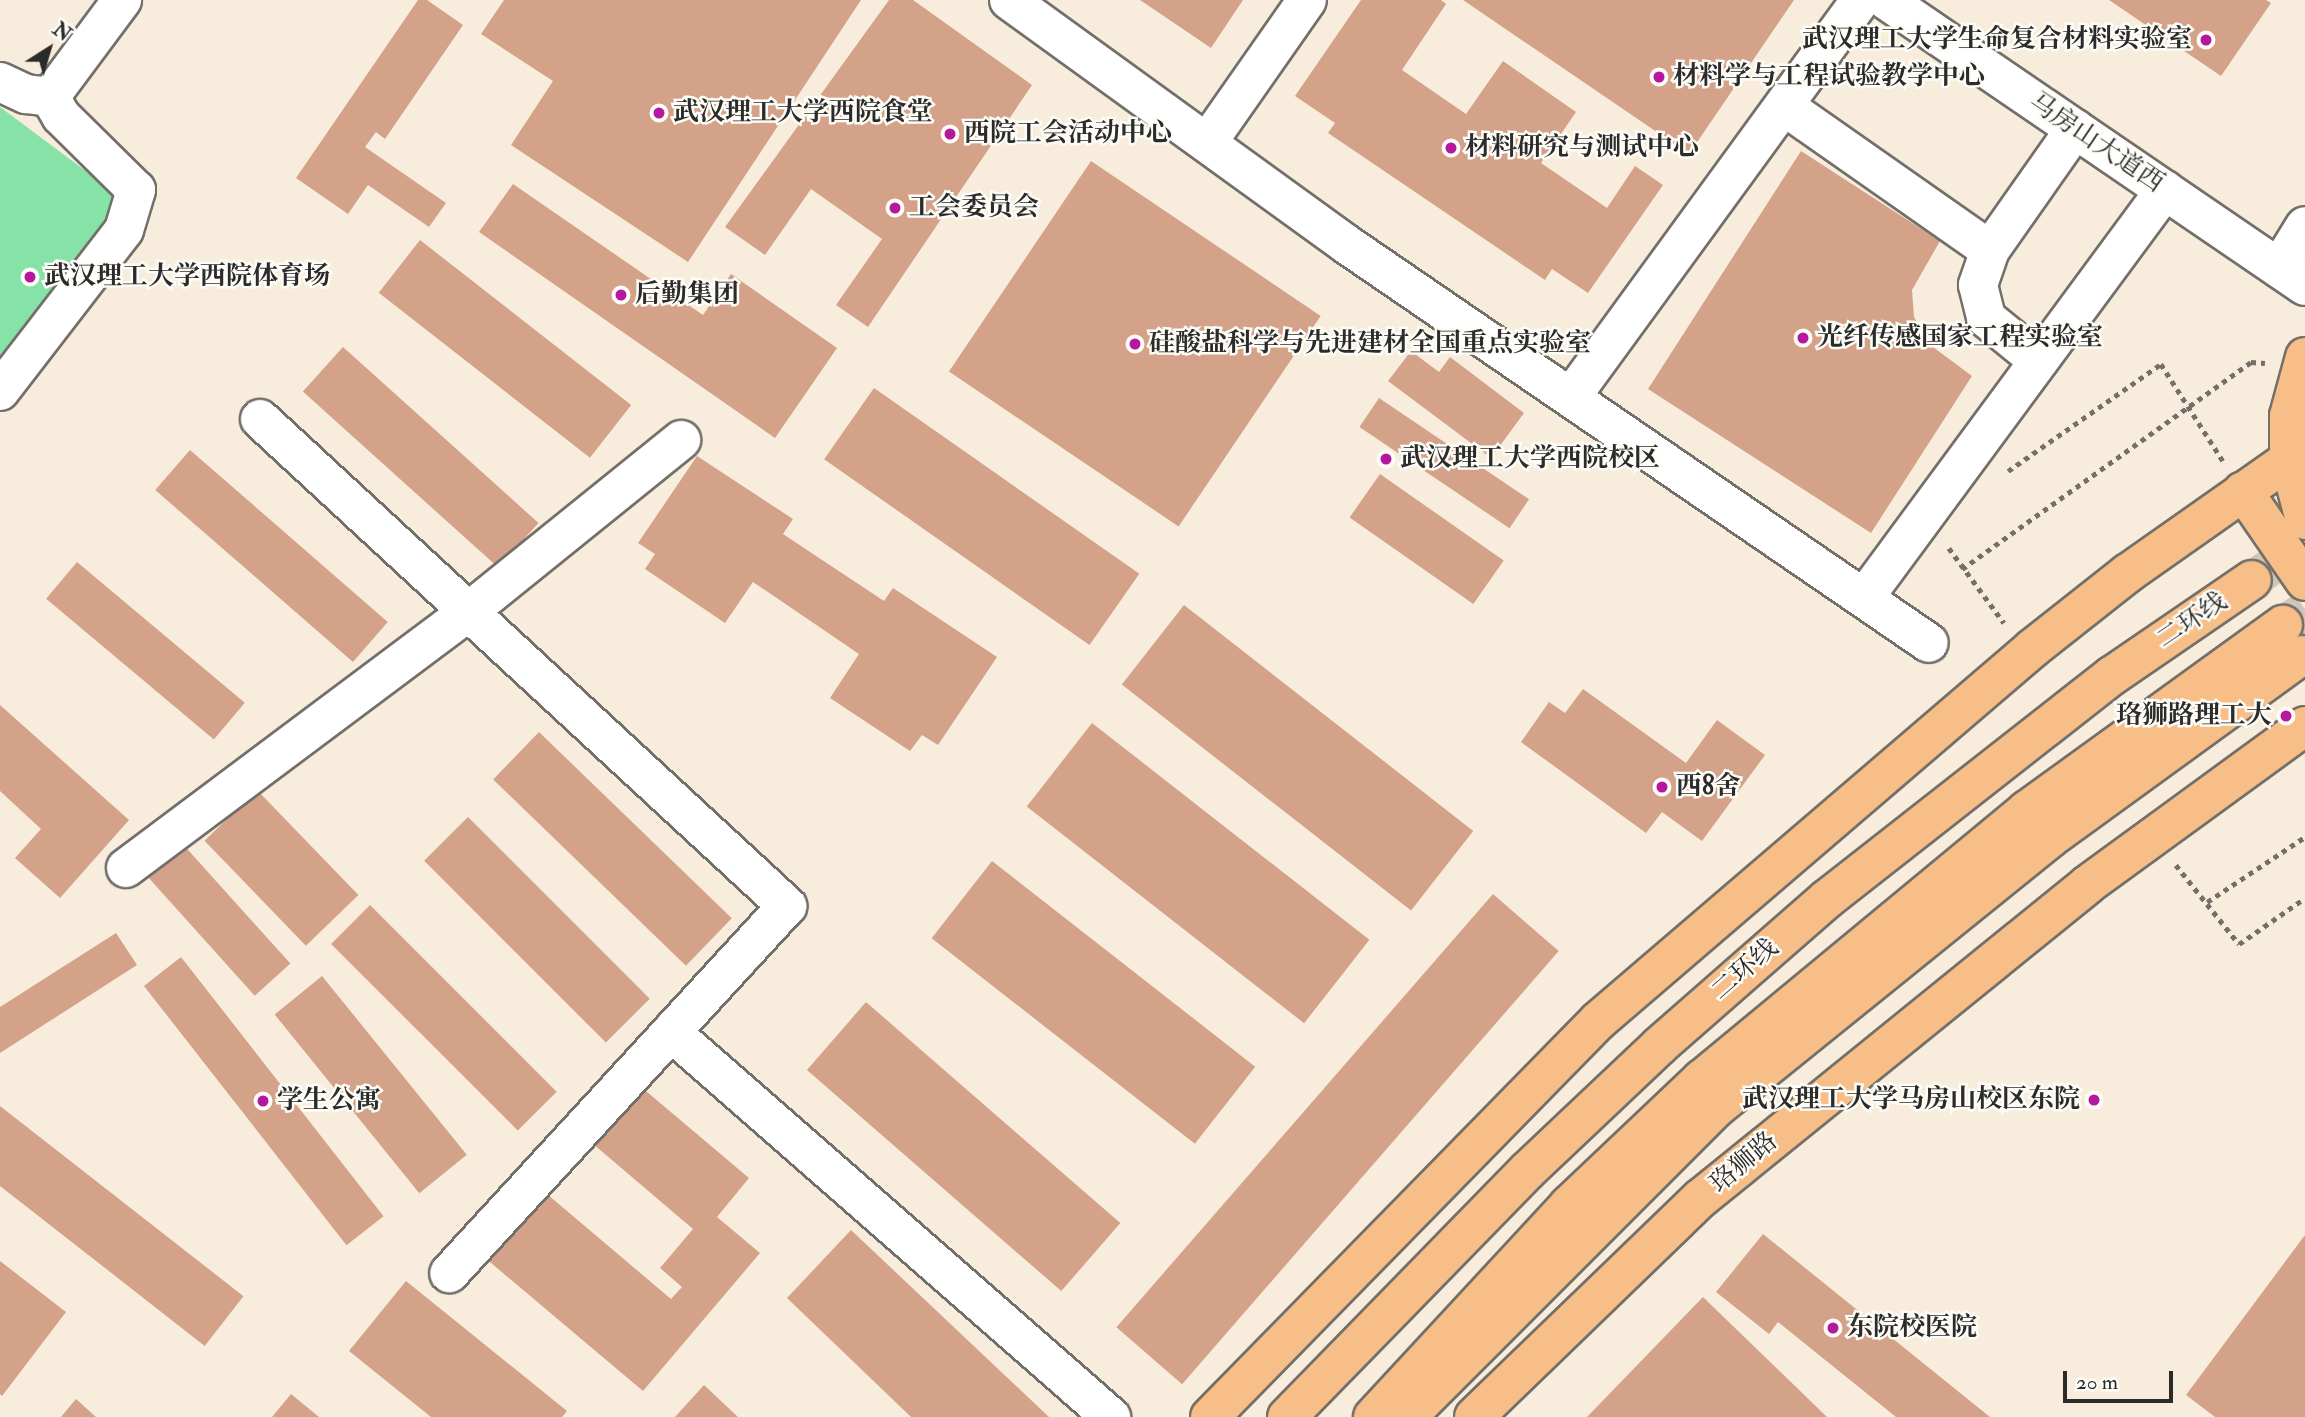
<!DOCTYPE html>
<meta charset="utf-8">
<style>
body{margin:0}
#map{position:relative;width:2305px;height:1417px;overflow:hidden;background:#f8eddc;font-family:"IM FELL Double Pica","Noto Serif SC",serif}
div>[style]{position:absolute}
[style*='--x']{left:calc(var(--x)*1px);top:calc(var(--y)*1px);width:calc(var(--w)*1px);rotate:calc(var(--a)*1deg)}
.green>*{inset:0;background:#87e2a8}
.building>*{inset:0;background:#d3a288;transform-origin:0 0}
.highway-tunnel>*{height:38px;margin-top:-19px;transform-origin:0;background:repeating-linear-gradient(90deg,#cfc6b9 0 38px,transparent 0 57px)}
.path>*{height:4.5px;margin-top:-2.25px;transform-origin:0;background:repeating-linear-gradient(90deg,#736f69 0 5px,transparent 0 10px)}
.roads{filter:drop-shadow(2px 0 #736f69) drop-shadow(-2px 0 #736f69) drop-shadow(0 2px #736f69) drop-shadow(0 -2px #736f69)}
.minor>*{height:38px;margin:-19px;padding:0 19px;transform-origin:19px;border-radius:19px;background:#fff}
.major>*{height:38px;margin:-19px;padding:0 19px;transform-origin:19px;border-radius:19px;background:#f7be88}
.highway>*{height:38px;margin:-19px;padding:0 19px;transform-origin:19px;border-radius:19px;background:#f7be88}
.dots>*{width:19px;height:19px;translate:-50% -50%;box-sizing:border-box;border:4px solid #fdfcf7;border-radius:50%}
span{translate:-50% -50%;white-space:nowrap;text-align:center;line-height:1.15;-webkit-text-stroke:5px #fdfcf7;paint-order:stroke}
.poi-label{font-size:26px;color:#2b2b2b;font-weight:700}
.right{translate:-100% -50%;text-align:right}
.left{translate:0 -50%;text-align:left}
.street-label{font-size:26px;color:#2b2b2b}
.north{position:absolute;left:14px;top:14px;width:70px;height:70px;-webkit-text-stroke:5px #fdfcf7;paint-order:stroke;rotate:37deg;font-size:19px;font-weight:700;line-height:28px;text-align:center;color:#2b2b2b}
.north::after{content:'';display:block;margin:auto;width:24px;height:32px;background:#2b2b2b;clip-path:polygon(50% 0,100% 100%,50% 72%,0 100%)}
.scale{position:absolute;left:2063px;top:1371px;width:110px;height:32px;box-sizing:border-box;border:4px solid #2b2b2b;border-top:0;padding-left:9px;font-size:21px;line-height:24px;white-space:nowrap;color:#2b2b2b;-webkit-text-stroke:5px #fdfcf7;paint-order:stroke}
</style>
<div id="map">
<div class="green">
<i style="clip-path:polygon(0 107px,122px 198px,0 356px)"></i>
</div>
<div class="building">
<i style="clip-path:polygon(418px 0,427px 0,463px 25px,385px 139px,376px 132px,365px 147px,446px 203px,429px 227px,368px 185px,348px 214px,296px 178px)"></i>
<i style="clip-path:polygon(504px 0,861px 0,688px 262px,511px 145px,553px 81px,481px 34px)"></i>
<i style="clip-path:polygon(889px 0,913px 0,1032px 85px,868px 327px,836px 305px,882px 239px,811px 189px,765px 255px,725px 227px)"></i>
<i style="clip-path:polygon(1140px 0,1243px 0,1211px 48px)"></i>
<i style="clip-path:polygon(1361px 0,1441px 0,1446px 4px,1402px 70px,1466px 114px,1503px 61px,1576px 112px,1541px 163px,1607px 208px,1635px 166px,1663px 185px,1588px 293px,1552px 269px,1545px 280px,1328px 133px,1335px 123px,1295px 96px)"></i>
<i style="clip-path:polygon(1463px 0,1794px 0,1689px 154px)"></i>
<i style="clip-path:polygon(2109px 0,2266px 0,2271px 3px,2221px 76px)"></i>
<i style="clip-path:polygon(1801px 151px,1940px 241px,1912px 290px,1914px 317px,1929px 344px,1972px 376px,1871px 533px,1648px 389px)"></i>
<i style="left:1091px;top:161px;width:277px;height:254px;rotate:34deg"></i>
<i style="clip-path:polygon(513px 184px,703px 315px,731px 274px,837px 348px,775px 438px,479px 232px)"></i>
<i style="left:420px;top:240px;width:268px;height:67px;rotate:38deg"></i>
<i style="left:343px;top:347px;width:263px;height:60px;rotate:42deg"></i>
<i style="clip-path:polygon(1411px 351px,1439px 372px,1450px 357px,1524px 413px,1491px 458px,1388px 381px)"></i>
<i style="left:874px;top:388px;width:324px;height:87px;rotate:35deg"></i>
<i style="left:1379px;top:398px;width:181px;height:35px;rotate:34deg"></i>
<i style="left:190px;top:450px;width:262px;height:53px;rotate:41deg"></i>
<i style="clip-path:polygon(697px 456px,793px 519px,783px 534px,884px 601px,893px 588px,997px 657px,938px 745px,922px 735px,910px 751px,830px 698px,859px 654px,753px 582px,725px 623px,645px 569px,655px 554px,638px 543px)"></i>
<i style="left:1380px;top:474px;width:151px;height:53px;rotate:35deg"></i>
<i style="left:77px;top:562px;width:219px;height:48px;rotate:40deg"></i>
<i style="left:1184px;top:605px;width:367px;height:101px;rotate:38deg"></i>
<i style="clip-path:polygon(1583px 689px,1686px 763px,1717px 720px,1765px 755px,1702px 841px,1662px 812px,1646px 833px,1521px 742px,1549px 702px,1565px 713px)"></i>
<i style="clip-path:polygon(0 705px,129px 820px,60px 898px,15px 858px,41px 829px,0 791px)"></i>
<i style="left:1092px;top:723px;width:352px;height:106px;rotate:38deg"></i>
<i style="left:539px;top:732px;width:268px;height:66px;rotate:44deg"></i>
<i style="left:257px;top:790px;width:146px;height:73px;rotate:46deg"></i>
<i style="left:468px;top:817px;width:257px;height:62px;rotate:45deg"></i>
<i style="left:180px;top:841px;width:165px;height:48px;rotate:48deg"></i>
<i style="left:992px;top:861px;width:334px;height:98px;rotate:38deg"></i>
<i style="left:1493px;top:894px;width:87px;height:574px;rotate:41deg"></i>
<i style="left:370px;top:905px;width:264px;height:55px;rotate:45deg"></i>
<i style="clip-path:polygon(116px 933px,137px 965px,0 1053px,0 1007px)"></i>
<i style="left:181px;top:957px;width:329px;height:47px;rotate:52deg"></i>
<i style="left:322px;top:976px;width:230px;height:61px;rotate:51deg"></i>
<i style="left:866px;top:1002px;width:337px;height:90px;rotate:41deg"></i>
<i style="clip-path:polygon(640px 1086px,749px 1178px,717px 1217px,760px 1253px,643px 1391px,484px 1257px,541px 1189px,671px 1299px,682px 1287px,660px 1268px,693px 1229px,592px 1143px)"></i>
<i style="left:0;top:1106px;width:309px;height:63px;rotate:38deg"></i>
<i style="clip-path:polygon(851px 1230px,1049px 1417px,911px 1417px,787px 1298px)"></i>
<i style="clip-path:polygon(1763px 1234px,1990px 1417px,1896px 1417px,1778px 1322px,1769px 1334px,1716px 1292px)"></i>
<i style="clip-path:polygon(2305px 1235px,2305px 1417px,2215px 1417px,2186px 1395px)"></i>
<i style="clip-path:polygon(0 1261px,66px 1312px,2px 1396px,0 1394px)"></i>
<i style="clip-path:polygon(406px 1281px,567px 1411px,562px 1417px,431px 1417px,349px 1351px)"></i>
<i style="clip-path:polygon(1703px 1297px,1827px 1417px,1587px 1417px)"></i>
<i style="clip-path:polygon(704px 1385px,738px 1417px,675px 1417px)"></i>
<i style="clip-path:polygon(291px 1394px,319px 1417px,272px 1417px)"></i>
<i style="clip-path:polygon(76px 1399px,96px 1417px,61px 1417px)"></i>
</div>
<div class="highway-tunnel">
<i style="--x:2252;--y:580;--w:65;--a:-34.9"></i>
<i style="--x:2283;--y:625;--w:27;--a:-34"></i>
</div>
<div class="path">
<i style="--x:2008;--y:471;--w:187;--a:-35"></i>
<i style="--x:2161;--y:364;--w:115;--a:57.4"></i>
<i style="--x:1949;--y:548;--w:93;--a:53.7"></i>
<i style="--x:1962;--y:569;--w:355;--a:-35.6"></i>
<i style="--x:2251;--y:362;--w:14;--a:4"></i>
<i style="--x:2176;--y:865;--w:101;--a:51.4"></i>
<i style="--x:2239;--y:944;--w:80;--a:-34.9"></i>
<i style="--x:2207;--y:902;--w:118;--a:-33.6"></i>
</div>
<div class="roads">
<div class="minor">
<i style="--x:1009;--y:0;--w:416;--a:35.9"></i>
<i style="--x:1346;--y:244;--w:706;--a:34.39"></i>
<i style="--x:1886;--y:0;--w:507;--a:34.32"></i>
<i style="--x:0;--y:82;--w:29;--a:25"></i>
<i style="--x:26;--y:94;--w:24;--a:7"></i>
<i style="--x:50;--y:97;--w:121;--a:-53.4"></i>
<i style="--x:1784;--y:106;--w:251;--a:35"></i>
<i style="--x:1990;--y:250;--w:148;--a:-54.9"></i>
<i style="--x:1207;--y:143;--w:174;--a:-55"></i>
<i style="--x:1990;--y:250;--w:37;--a:109"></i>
<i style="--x:1978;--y:285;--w:34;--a:76"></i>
<i style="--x:1986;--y:318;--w:68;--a:39.1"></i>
<i style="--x:2279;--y:268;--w:49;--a:-58.2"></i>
<i style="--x:0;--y:391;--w:203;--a:-52.4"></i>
<i style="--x:124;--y:230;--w:42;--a:-73.3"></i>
<i style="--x:136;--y:190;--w:105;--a:-135.4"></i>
<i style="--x:61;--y:116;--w:22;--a:-120"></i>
<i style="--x:1571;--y:397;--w:492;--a:-53.9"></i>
<i style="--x:260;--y:419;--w:718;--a:42.74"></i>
<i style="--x:787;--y:906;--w:499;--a:132.6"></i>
<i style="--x:1864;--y:598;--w:507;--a:-53.58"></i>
<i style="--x:126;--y:868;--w:427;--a:-36.8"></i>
<i style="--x:468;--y:612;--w:274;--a:-38.9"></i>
<i style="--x:671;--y:1032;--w:585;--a:41.19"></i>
</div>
<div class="major">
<i style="--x:2305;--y:357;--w:61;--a:105.2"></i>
<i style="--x:2289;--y:416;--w:44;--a:90"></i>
<i style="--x:2289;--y:460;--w:62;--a:75.1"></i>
<i style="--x:2243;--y:491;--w:109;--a:55.4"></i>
<i style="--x:1210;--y:1417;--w:554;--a:-45.58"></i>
<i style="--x:1598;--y:1021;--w:573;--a:-40.61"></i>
<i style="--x:2033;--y:648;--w:121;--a:-38.3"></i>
<i style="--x:2128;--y:573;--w:197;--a:-35.1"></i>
<i style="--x:1474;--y:1417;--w:315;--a:-44"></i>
<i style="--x:1701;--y:1198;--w:497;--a:-39"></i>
<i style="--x:2087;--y:885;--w:270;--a:-36.1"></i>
</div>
<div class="highway">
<i style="--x:1287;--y:1417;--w:344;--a:-45.7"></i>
<i style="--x:1527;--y:1171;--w:182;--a:-43.4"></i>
<i style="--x:1659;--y:1046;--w:223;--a:-41.2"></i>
<i style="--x:1827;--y:899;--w:363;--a:-38.1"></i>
<i style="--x:2113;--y:675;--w:168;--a:-34.4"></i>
<i style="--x:1373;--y:1417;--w:289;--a:-47.2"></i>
<i style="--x:1569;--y:1205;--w:183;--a:-43.5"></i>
<i style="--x:1702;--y:1079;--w:422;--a:-39.6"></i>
<i style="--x:2027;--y:810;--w:316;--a:-35.9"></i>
<i style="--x:1407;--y:1417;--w:437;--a:-45"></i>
<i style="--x:1716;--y:1108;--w:428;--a:-38.9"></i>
<i style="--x:2049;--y:839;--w:313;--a:-36"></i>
</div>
</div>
<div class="dots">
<i style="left:2206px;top:40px;background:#b5179e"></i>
<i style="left:1659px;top:77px;background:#b5179e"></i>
<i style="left:659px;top:113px;background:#b5179e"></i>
<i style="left:950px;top:134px;background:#b5179e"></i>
<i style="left:1451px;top:148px;background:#b5179e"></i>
<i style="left:895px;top:208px;background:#b5179e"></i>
<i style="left:30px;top:277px;background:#b5179e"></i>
<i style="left:621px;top:295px;background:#b5179e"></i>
<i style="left:1803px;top:338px;background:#b5179e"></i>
<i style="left:1135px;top:344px;background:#b5179e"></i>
<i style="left:1386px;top:459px;background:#b5179e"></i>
<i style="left:2286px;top:716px;background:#b5179e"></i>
<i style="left:1662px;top:787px;background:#b5179e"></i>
<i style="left:2094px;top:1100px;background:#b5179e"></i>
<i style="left:263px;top:1101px;background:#b5179e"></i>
<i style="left:1833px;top:1328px;background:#b5179e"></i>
</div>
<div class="poi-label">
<span class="right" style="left:2192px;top:40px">武汉理工大学生命复合材料实验室</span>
<span class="left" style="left:1673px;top:77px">材料学与工程试验教学中心</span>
<span class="left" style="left:673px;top:113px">武汉理工大学西院食堂</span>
<span class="left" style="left:964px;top:134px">西院工会活动中心</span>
<span class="left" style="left:1465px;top:148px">材料研究与测试中心</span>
<span class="left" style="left:909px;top:208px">工会委员会</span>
<span class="left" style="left:44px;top:277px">武汉理工大学西院体育场</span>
<span class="left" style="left:635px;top:295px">后勤集团</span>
<span class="left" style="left:1817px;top:338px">光纤传感国家工程实验室</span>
<span class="left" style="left:1149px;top:344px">硅酸盐科学与先进建材全国重点实验室</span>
<span class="left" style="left:1400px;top:459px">武汉理工大学西院校区</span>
<span class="right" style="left:2272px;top:716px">珞狮路理工大</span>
<span class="left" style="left:1676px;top:787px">西8舍</span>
<span class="right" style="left:2080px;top:1100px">武汉理工大学马房山校区东院</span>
<span class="left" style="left:277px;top:1101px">学生公寓</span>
<span class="left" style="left:1847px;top:1328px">东院校医院</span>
</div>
<div class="street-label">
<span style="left:2096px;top:143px;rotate:34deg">马房山大道西</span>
<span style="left:2192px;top:621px;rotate:-34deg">二环线</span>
<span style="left:1745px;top:970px;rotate:-41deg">二环线</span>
<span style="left:1744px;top:1163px;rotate:-40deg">珞狮路</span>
</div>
<div class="north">N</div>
<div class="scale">20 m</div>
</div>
